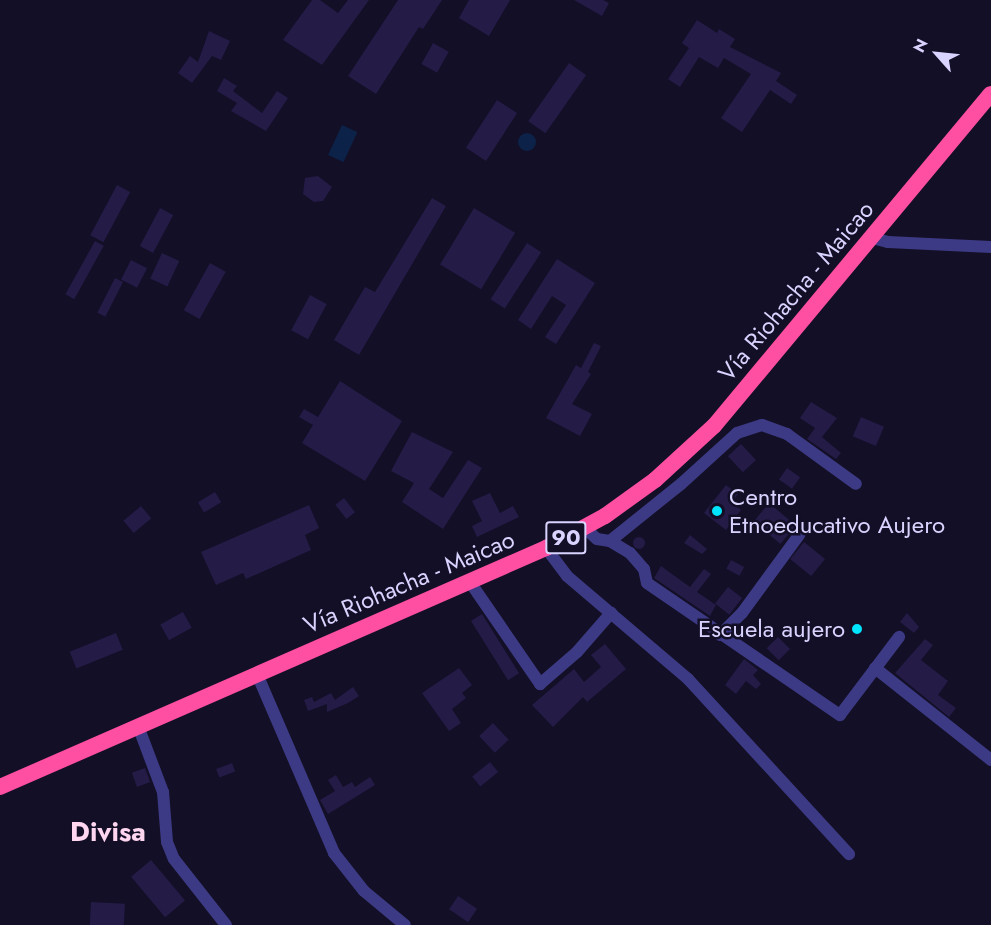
<!DOCTYPE html>
<meta charset="utf-8">
<style>
body{margin:0}
#map{position:relative;width:991px;height:925px;overflow:hidden;background:#130f26;font-family:Jost,sans-serif}
div>[style]{position:absolute}
[style*='--x']{left:calc(var(--x)*1px);top:calc(var(--y)*1px);width:calc(var(--w)*1px);rotate:calc(var(--a)*1deg)}
.water>*{inset:0;background:#0c2248;transform-origin:0 0}
.round{border-radius:50%}
.building>*{inset:0;background:#241b47;transform-origin:0 0}
.minor>*{height:12px;margin:-6px;padding:0 6px;transform-origin:6px;border-radius:6px;background:#3d3a85}
.highway>*{height:16px;margin:-8px;padding:0 8px;transform-origin:8px;border-radius:8px;background:#ff4fa3}
.dots>*{width:16px;height:16px;translate:-50% -50%;box-sizing:border-box;border:3px solid #130f26;border-radius:50%}
span{translate:-50% -50%;white-space:nowrap;text-align:center;line-height:1.15;-webkit-text-stroke:5px #130f26;paint-order:stroke}
.shield-label span{padding:2px 4px;background:#130f26;border:2px solid;border-radius:4px;-webkit-text-stroke-width:0}
.shield-label{font-size:22px;color:#d9d4ff;font-weight:700}
.street-label{font-size:24px;color:#d9d4ff}
.poi-label{font-size:24px;color:#d9d4ff}
.left{translate:0 -50%;text-align:left}
.right{translate:-100% -50%;text-align:right}
.quarter-label{font-size:27px;color:#ffd6f0;font-weight:700}
.north{position:absolute;left:907px;top:24px;width:60px;height:60px;-webkit-text-stroke:4px #130f26;paint-order:stroke;rotate:297deg;font-size:16px;font-weight:700;line-height:24px;text-align:center;color:#d9d4ff}
.north::after{content:'';display:block;margin:auto;width:21px;height:27px;background:#d9d4ff;clip-path:polygon(50% 0,100% 100%,50% 72%,0 100%)}
</style>
<div id="map">
<div class="water">
<i style="left:342px;top:125px;width:17px;height:33px;rotate:25deg"></i>
<i class="round" style="left:518px;top:133px;width:18px;height:18px"></i>
</div>
<div class="building">
<i style="clip-path:polygon(312px 0,320px 0,338px 13px,348px 0,369px 0,322px 65px,283px 40px)"></i>
<i style="clip-path:polygon(398px 0,442px 0,423px 29px,419px 27px,376px 94px,348px 76px)"></i>
<i style="clip-path:polygon(469px 0,510px 0,489px 36px,459px 18px)"></i>
<i style="clip-path:polygon(574px 0,603px 0,609px 3px,602px 16px)"></i>
<i style="clip-path:polygon(697px 20px,717px 33px,719px 29px,735px 39px,730px 47px,781px 73px,776px 81px,797px 95px,791px 104px,770px 90px,742px 132px,721px 118px,751px 74px,724px 58px,718px 68px,699px 57px,680px 87px,668px 79px,689px 48px,682px 43px)"></i>
<i style="clip-path:polygon(209px 31px,230px 41px,221px 60px,212px 56px,192px 83px,178px 73px,190px 56px,198px 62px)"></i>
<i style="left:433px;top:43px;width:18px;height:24px;rotate:29deg"></i>
<i style="left:569px;top:63px;width:21px;height:71px;rotate:35deg"></i>
<i style="clip-path:polygon(224px 78px,237px 86px,233px 91px,262px 113px,277px 91px,288px 98px,266px 131px,231px 111px,237px 103px,217px 91px)"></i>
<i style="left:497px;top:100px;width:24px;height:57px;rotate:33deg"></i>
<i style="clip-path:polygon(318px 176px,332px 187px,323px 201px,314px 202px,303px 194px,305px 178px)"></i>
<i style="left:117px;top:185px;width:15px;height:57px;rotate:28deg"></i>
<i style="clip-path:polygon(432px 198px,446px 206px,359px 355px,334px 340px,365px 287px,375px 292px)"></i>
<i style="left:160px;top:208px;width:15px;height:43px;rotate:28deg"></i>
<i style="left:474px;top:208px;width:48px;height:66px;rotate:31deg"></i>
<i style="left:95px;top:241px;width:10px;height:61px;rotate:29deg"></i>
<i style="left:527px;top:243px;width:17px;height:67px;rotate:33deg"></i>
<i style="left:162px;top:253px;width:19px;height:28px;rotate:25deg"></i>
<i style="clip-path:polygon(557px 259px,595px 283px,556px 344px,545px 337px,566px 305px,552px 296px,531px 329px,518px 320px)"></i>
<i style="left:131px;top:260px;width:18px;height:22px;rotate:27deg"></i>
<i style="left:210px;top:263px;width:18px;height:54px;rotate:29deg"></i>
<i style="left:115px;top:278px;width:9px;height:39px;rotate:27deg"></i>
<i style="left:310px;top:295px;width:19px;height:40px;rotate:28deg"></i>
<i style="clip-path:polygon(594px 343px,601px 346px,588px 372px,591px 374px,572px 404px,592px 414px,580px 436px,546px 418px,576px 365px,581px 368px)"></i>
<i style="clip-path:polygon(340px 381px,402px 421px,365px 481px,302px 443px,313px 425px,299px 417px,304px 409px,318px 417px)"></i>
<i style="clip-path:polygon(811px 402px,837px 418px,822px 437px,841px 453px,836px 459px,807px 439px,815px 428px,800px 418px)"></i>
<i style="left:861px;top:417px;width:25px;height:21px;rotate:23deg"></i>
<i style="clip-path:polygon(412px 432px,453px 452px,429px 489px,443px 498px,468px 460px,482px 468px,443px 529px,402px 502px,414px 483px,391px 471px)"></i>
<i style="left:741px;top:444px;width:22px;height:18px;rotate:47deg"></i>
<i style="left:787px;top:468px;width:16px;height:14px;rotate:35deg"></i>
<i style="clip-path:polygon(726px 485px,738px 494px,732px 502px,741px 510px,726px 530px,704px 513px)"></i>
<i style="left:215px;top:492px;width:12px;height:20px;rotate:59deg"></i>
<i style="clip-path:polygon(490px 493px,500px 513px,513px 506px,519px 517px,477px 537px,472px 526px,482px 521px,472px 501px)"></i>
<i style="left:344px;top:498px;width:18px;height:11px;rotate:52deg"></i>
<i style="left:769px;top:503px;width:35px;height:24px;rotate:40deg"></i>
<i style="clip-path:polygon(309px 505px,319px 528px,305px 535px,311px 550px,246px 579px,243px 573px,216px 585px,201px 552px)"></i>
<i style="left:141px;top:506px;width:16px;height:23px;rotate:50deg"></i>
<i style="clip-path:polygon(690px 535px,707px 549px,702px 554px,684px 543px)"></i>
<i class="round" style="left:633px;top:537px;width:12px;height:12px"></i>
<i style="left:804px;top:542px;width:27px;height:22px;rotate:39deg"></i>
<i style="left:731px;top:560px;width:15px;height:10px;rotate:28deg"></i>
<i style="clip-path:polygon(661px 566px,690px 587px,704px 569px,711px 574px,697px 592px,716px 605px,710px 616px,654px 578px)"></i>
<i style="left:728px;top:587px;width:18px;height:21px;rotate:38deg"></i>
<i style="left:183px;top:612px;width:18px;height:26px;rotate:61deg"></i>
<i style="clip-path:polygon(907px 613px,919px 627px,914px 633px,900px 622px)"></i>
<i style="left:482px;top:614px;width:70px;height:13px;rotate:58deg"></i>
<i style="left:116px;top:633px;width:18px;height:50px;rotate:68deg"></i>
<i style="left:778px;top:637px;width:17px;height:16px;rotate:45deg"></i>
<i style="clip-path:polygon(925px 639px,933px 645px,921px 660px,948px 681px,938px 695px,956px 708px,949px 717px,895px 673px)"></i>
<i style="clip-path:polygon(605px 644px,626px 669px,587px 702px,583px 697px,553px 727px,532px 705px,574px 669px,584px 682px,592px 675px,601px 667px,591px 655px)"></i>
<i style="clip-path:polygon(744px 659px,758px 670px,753px 675px,761px 684px,756px 689px,746px 681px,736px 694px,725px 685px)"></i>
<i style="clip-path:polygon(459px 668px,472px 685px,462px 693px,466px 698px,452px 709px,461px 723px,449px 731px,422px 693px)"></i>
<i style="clip-path:polygon(353px 687px,359px 696px,348px 703px,327px 712px,327px 704px,308px 711px,304px 700px,312px 697px,314px 702px,331px 693px,335px 700px)"></i>
<i style="left:493px;top:723px;width:23px;height:19px;rotate:47deg"></i>
<i style="left:490px;top:762px;width:13px;height:23px;rotate:51deg"></i>
<i style="left:232px;top:763px;width:9px;height:17px;rotate:69deg"></i>
<i style="left:145px;top:768px;width:15px;height:14px;rotate:70deg"></i>
<i style="clip-path:polygon(336px 775px,343px 787px,352px 782px,355px 787px,370px 777px,375px 785px,328px 814px,320px 800px,335px 791px,328px 780px)"></i>
<i style="left:151px;top:860px;width:53px;height:26px;rotate:50deg"></i>
<i style="left:458px;top:896px;width:23px;height:16px;rotate:34deg"></i>
<i style="left:91px;top:902px;width:34px;height:23px;rotate:3deg"></i>
</div>
<div class="minor">
<i style="--x:872;--y:238;--w:16;--a:14"></i>
<i style="--x:888;--y:242;--w:103;--a:2.8"></i>
<i style="--x:585;--y:528;--w:16;--a:43"></i>
<i style="--x:597;--y:539;--w:13;--a:9"></i>
<i style="--x:610;--y:541;--w:91;--a:-38.8"></i>
<i style="--x:681;--y:484;--w:76;--a:-42.3"></i>
<i style="--x:737;--y:433;--w:26;--a:-18"></i>
<i style="--x:762;--y:425;--w:27;--a:20"></i>
<i style="--x:787;--y:434;--w:85;--a:35.9"></i>
<i style="--x:610;--y:541;--w:23;--a:31"></i>
<i style="--x:630;--y:553;--w:21;--a:49"></i>
<i style="--x:644;--y:569;--w:14;--a:78"></i>
<i style="--x:647;--y:583;--w:234;--a:34.4"></i>
<i style="--x:840;--y:715;--w:98;--a:-52.9"></i>
<i style="--x:546;--y:548;--w:35;--a:53"></i>
<i style="--x:567;--y:576;--w:159;--a:40.4"></i>
<i style="--x:688;--y:679;--w:238;--a:47.4"></i>
<i style="--x:470;--y:582;--w:124;--a:55.5"></i>
<i style="--x:540;--y:684;--w:49;--a:-40.9"></i>
<i style="--x:577;--y:652;--w:52;--a:-48.9"></i>
<i style="--x:720;--y:635;--w:31;--a:-45"></i>
<i style="--x:742;--y:613;--w:97;--a:-53.8"></i>
<i style="--x:875;--y:668;--w:148;--a:38.4"></i>
<i style="--x:257;--y:674;--w:195;--a:66.7"></i>
<i style="--x:334;--y:853;--w:48;--a:51.7"></i>
<i style="--x:364;--y:891;--w:53;--a:39.7"></i>
<i style="--x:138;--y:726;--w:71;--a:69.3"></i>
<i style="--x:163;--y:792;--w:50;--a:85.4"></i>
<i style="--x:167;--y:842;--w:18;--a:68"></i>
<i style="--x:174;--y:859;--w:84;--a:51.8"></i>
</div>
<div class="highway">
<i style="--x:0;--y:787;--w:596;--a:-23.64"></i>
<i style="--x:546;--y:548;--w:67;--a:-28.5"></i>
<i style="--x:605;--y:516;--w:62;--a:-35.8"></i>
<i style="--x:655;--y:480;--w:80;--a:-42.5"></i>
<i style="--x:714;--y:426;--w:432;--a:-50.2"></i>
</div>
<div class="dots">
<i style="left:717px;top:511px;background:#00e5ff"></i>
<i style="left:857px;top:629px;background:#00e5ff"></i>
</div>
<div class="shield-label">
<span style="left:566px;top:538px">90</span>
</div>
<div class="street-label">
<span style="left:796px;top:291px;rotate:-50deg">Vía Riohacha - Maicao</span>
<span style="left:409px;top:582px;rotate:-23deg">Vía Riohacha - Maicao</span>
</div>
<div class="poi-label">
<span class="left" style="left:729px;top:511px">Centro<br>Etnoeducativo Aujero</span>
<span class="right" style="left:845px;top:629px">Escuela aujero</span>
</div>
<div class="quarter-label">
<span style="left:108px;top:832px">Divisa</span>
</div>
<div class="north">N</div>
</div>
